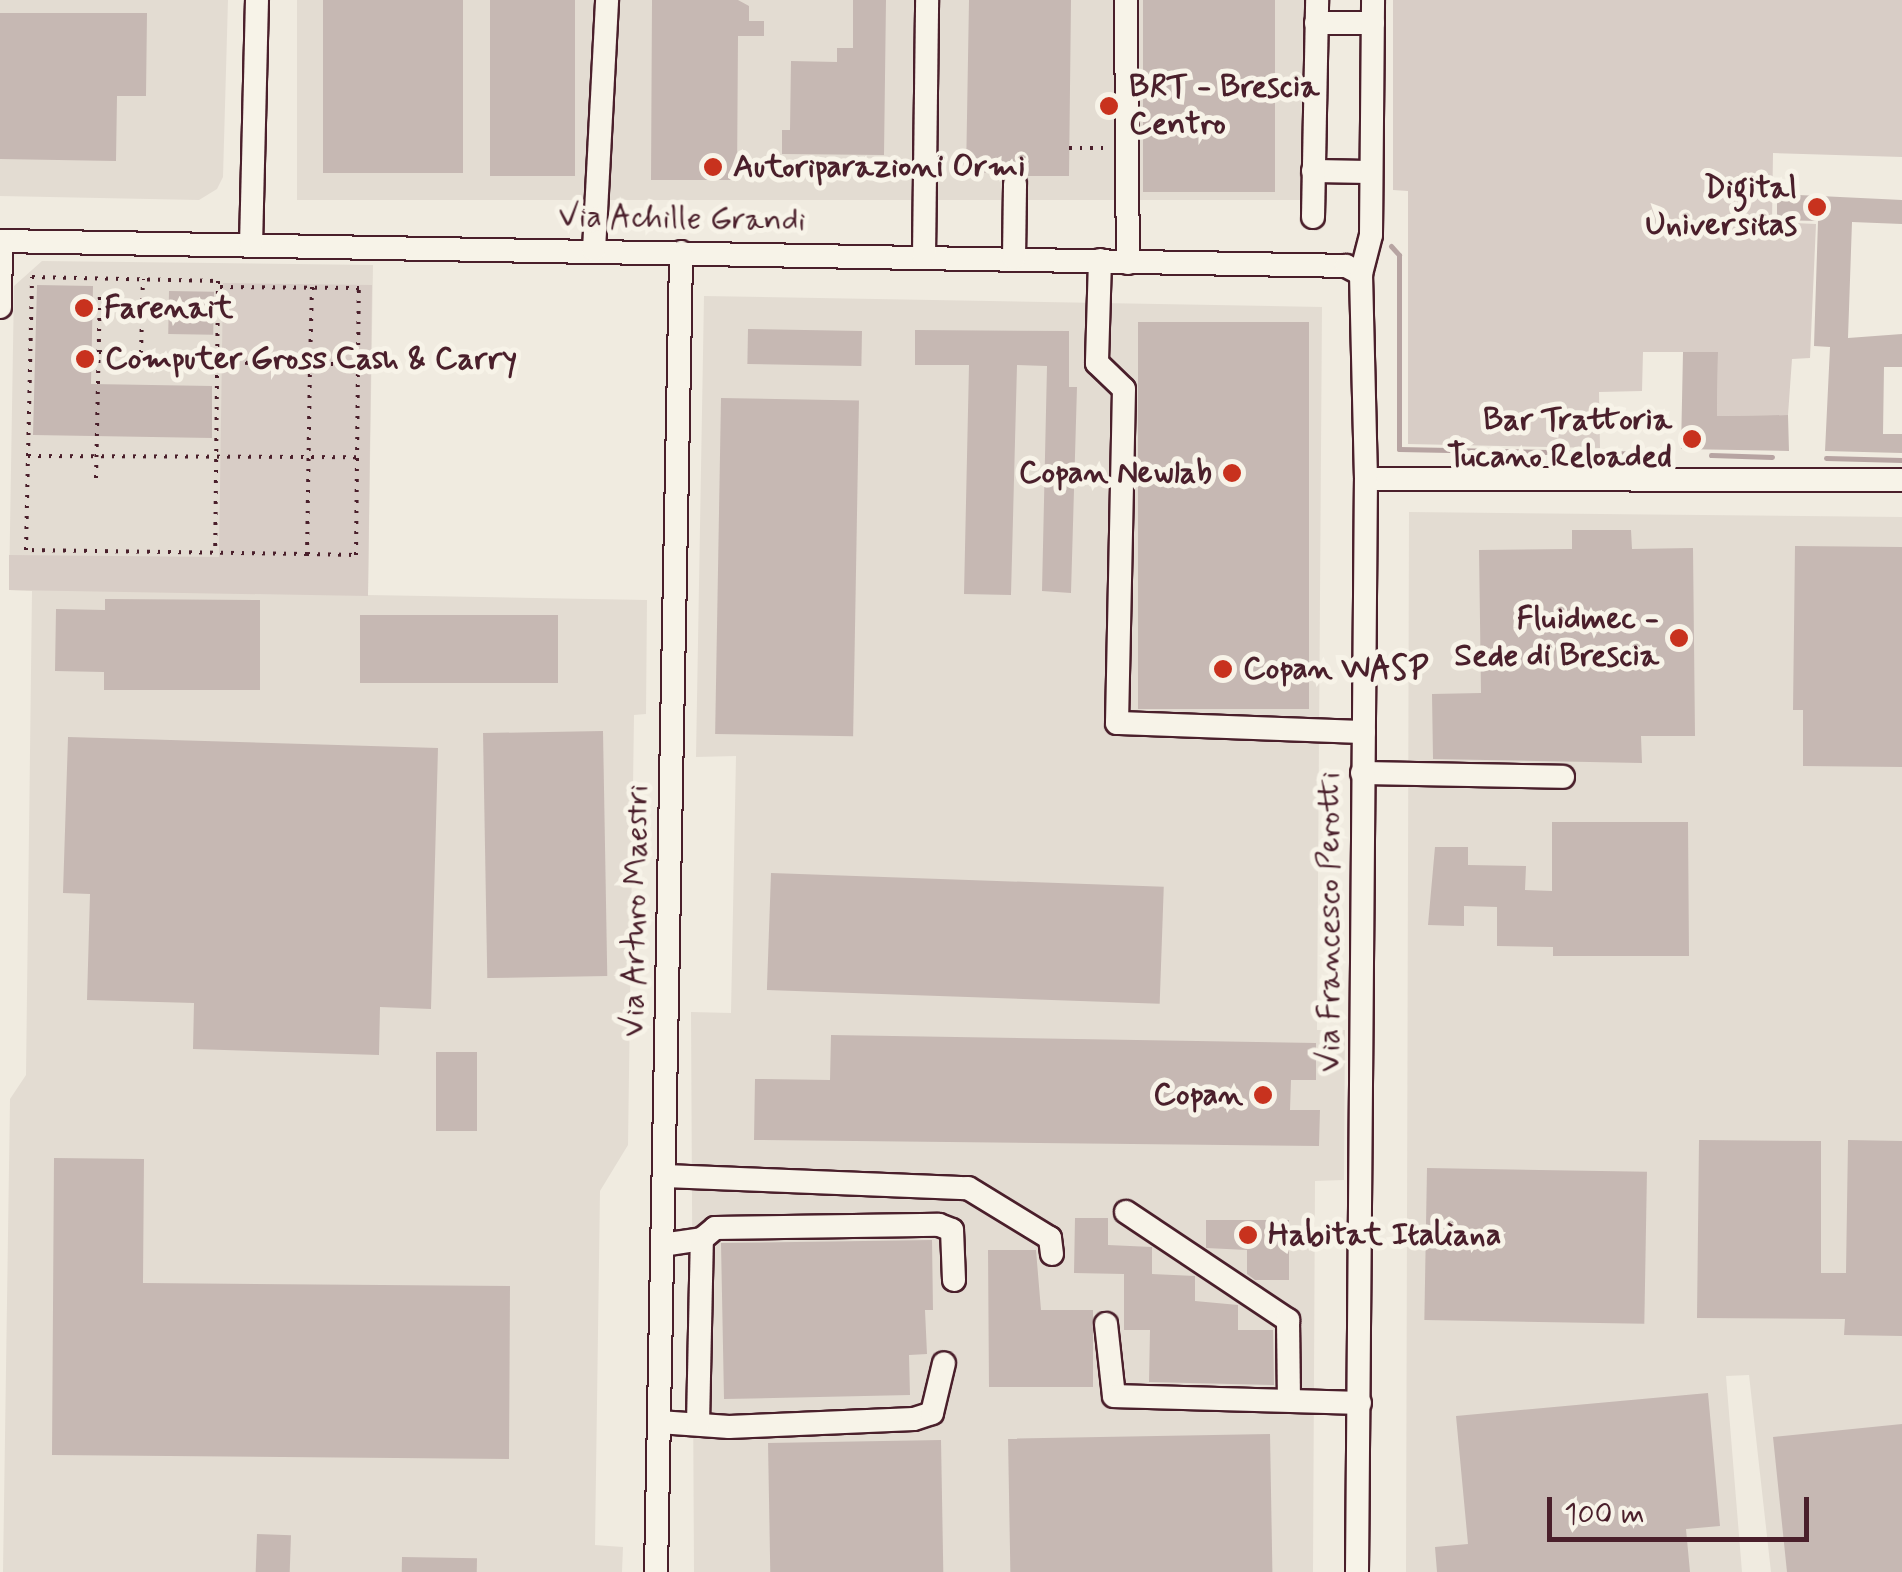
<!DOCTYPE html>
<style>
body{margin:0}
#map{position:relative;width:1902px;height:1572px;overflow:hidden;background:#f0ebe0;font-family:Mynerve,sans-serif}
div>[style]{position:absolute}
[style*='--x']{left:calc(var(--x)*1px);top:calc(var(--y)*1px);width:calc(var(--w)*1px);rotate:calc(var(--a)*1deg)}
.built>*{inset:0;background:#e3dcd2;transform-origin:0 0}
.green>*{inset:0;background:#d8cdc6}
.stream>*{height:5px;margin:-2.5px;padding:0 2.5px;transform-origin:2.5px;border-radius:2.5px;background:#b7a4a2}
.building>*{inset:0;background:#c6b8b3;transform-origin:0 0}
.path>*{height:4px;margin-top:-2px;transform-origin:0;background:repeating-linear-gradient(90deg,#4a1f2b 0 2.5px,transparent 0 10.5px)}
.roads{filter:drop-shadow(2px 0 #4a1f2b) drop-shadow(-2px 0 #4a1f2b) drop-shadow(0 2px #4a1f2b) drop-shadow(0 -2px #4a1f2b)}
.minor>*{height:22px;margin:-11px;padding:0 11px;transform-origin:11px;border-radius:11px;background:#f7f3e8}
.dots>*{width:28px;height:28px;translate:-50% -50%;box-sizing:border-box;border:5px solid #f7f3e8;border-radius:50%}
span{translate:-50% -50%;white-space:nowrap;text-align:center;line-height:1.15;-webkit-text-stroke:10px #f7f3e8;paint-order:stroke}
.poi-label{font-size:32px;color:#4a1f2b;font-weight:700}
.left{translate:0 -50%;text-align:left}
.right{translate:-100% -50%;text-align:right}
.street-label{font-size:32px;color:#4a1f2b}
.scale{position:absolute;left:1547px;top:1497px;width:262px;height:45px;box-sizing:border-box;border:5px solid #4a1f2b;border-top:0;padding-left:12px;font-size:30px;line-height:35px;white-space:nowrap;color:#4a1f2b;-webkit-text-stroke:8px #f7f3e8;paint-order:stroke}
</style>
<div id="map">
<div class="built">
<i style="clip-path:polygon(0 0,228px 0,223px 177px,217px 189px,199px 200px,0 196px)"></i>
<i style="left:297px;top:0;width:1007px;height:200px"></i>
<i style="clip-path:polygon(42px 261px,373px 265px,368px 595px,647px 600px,646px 714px,634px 715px,628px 1145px,600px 1191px,595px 1545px,623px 1547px,622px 1572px,3px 1572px,10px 1099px,26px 1075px,32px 591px,9px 590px,14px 286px)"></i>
<i style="clip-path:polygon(704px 296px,1322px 307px,1317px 1030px,1345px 1030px,1344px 1180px,1315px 1181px,1313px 1572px,694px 1572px,691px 1012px,731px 1013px,736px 756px,696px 757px)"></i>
<i style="clip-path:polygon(1409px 512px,1902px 517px,1902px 1572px,1771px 1572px,1749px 1375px,1726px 1376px,1742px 1572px,1406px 1572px)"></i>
</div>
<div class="green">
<i style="clip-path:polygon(1393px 0,1902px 0,1902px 157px,1773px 153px,1772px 222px,1816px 224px,1810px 358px,1792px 359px,1788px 415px,1717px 416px,1718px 352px,1643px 352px,1642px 391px,1599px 392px,1600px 448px,1408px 444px,1408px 191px,1393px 190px)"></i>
<i style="clip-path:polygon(223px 283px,372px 285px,368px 596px,9px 590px,9px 555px,219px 557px)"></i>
</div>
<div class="stream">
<i style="--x:1391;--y:246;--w:12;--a:48"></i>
<i style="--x:1399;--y:255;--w:194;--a:90"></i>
<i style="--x:1399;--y:449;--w:261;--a:1.1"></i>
<i style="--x:1711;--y:455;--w:61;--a:1.9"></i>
<i style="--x:1826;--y:458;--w:76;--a:1.5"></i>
</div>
<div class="building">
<i style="left:323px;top:0;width:140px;height:173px"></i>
<i style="left:490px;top:0;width:85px;height:176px"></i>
<i style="clip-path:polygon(652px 0,738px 0,749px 6px,749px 21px,764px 21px,764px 36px,738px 36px,737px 180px,651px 180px)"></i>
<i style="clip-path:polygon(853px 0,886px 0,884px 155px,782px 154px,782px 130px,790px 130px,791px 61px,837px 62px,837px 48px,853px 48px)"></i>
<i style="clip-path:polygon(969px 0,1071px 0,1069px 176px,1027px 176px,1016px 169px,966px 175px)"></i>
<i style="left:1143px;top:0;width:132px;height:192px"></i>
<i style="clip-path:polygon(0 13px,147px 13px,146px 96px,117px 96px,116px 161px,0 159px)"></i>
<i style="clip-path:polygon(1777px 194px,1902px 200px,1902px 224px,1852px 222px,1848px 338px,1902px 334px,1902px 367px,1884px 367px,1883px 434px,1902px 434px,1902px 453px,1825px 451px,1830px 347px,1814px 346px,1818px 221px,1777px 220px)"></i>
<i style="clip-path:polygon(37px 285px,93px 286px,91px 384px,212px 386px,212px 438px,33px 435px)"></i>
<i style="left:169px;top:291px;width:45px;height:43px;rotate:1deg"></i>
<i style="left:1138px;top:322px;width:171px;height:387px"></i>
<i style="left:748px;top:329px;width:114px;height:35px;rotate:1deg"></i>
<i style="clip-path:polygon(915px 330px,1069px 331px,1069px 387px,1077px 387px,1071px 593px,1042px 591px,1047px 366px,1017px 365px,1011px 595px,964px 594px,969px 365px,915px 365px)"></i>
<i style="clip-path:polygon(1683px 352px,1718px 352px,1717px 416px,1788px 415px,1789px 451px,1681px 449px)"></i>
<i style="left:721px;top:398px;width:138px;height:336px;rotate:1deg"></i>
<i style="clip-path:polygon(1572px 530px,1631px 530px,1632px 549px,1693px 548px,1695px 736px,1641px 736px,1642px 763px,1433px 759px,1432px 694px,1481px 693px,1479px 550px,1572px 549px)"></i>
<i style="clip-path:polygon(1795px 546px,1902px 547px,1902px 767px,1803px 766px,1803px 710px,1793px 710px)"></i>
<i style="clip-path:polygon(105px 599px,260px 600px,260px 690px,104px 690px,104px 672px,55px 671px,56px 609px,105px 610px)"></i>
<i style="left:360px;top:615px;width:198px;height:68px"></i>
<i style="left:603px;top:731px;width:245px;height:120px;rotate:89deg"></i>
<i style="clip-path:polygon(68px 737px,438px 748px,431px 1009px,380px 1007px,379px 1055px,193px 1049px,194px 1003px,87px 1000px,90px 894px,63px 893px)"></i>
<i style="clip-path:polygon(1552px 822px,1688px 822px,1689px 956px,1553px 956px,1553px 947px,1497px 946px,1497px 907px,1464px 906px,1464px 926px,1428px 925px,1435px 847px,1468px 847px,1468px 865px,1526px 866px,1525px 890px,1552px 891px)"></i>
<i style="left:771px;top:873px;width:393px;height:117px;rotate:2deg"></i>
<i style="clip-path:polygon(831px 1035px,1316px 1043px,1316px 1080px,1291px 1080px,1290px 1110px,1320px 1110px,1319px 1146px,754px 1140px,755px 1079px,830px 1080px)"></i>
<i style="left:436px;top:1052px;width:41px;height:79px"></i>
<i style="clip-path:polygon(1699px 1140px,1821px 1141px,1821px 1273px,1846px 1273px,1848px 1140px,1902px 1141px,1902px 1336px,1844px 1335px,1845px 1319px,1697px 1318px)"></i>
<i style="clip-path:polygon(54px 1158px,144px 1159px,143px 1283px,510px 1286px,509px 1459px,52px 1455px)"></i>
<i style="left:1427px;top:1168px;width:220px;height:152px;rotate:1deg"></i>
<i style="clip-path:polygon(1075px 1218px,1108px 1218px,1108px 1245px,1152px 1247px,1152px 1274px,1195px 1276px,1195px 1301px,1238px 1305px,1238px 1330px,1273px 1330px,1274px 1385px,1149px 1382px,1150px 1330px,1124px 1330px,1124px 1274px,1074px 1273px)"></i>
<i style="clip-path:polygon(1206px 1220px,1289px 1220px,1289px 1280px,1255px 1280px,1247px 1274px,1247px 1250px,1206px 1248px)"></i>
<i style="clip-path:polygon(932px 1240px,933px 1310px,925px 1310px,927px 1354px,909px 1355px,910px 1395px,724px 1399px,721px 1243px)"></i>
<i style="clip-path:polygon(988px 1250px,1036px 1250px,1041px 1310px,1093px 1310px,1093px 1387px,989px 1387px)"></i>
<i style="clip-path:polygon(1708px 1393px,1720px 1526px,1686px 1529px,1690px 1572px,1437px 1572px,1435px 1547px,1468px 1544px,1456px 1416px)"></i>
<i style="clip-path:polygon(1902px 1424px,1902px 1572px,1787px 1572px,1773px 1437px)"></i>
<i style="left:1270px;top:1434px;width:138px;height:262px;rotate:89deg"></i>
<i style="left:941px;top:1440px;width:132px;height:173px;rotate:89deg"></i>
<i style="left:257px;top:1534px;width:34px;height:38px;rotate:2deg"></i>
<i style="left:402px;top:1557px;width:75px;height:15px;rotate:1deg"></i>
</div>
<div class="path">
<i style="--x:1069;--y:148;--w:40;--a:0"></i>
<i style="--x:312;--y:287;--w:77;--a:91.5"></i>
<i style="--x:310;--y:364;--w:48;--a:0"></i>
<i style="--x:99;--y:352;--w:42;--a:1.4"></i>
<i style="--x:141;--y:353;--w:74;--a:-88.5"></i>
<i style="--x:141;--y:353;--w:13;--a:39"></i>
<i style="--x:151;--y:361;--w:159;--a:1.1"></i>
<i style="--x:310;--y:364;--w:190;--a:90.9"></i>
<i style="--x:307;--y:554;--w:49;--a:1.2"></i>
<i style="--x:356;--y:555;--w:267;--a:-89.4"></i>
<i style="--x:359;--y:288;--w:141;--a:-179.6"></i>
<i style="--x:28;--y:456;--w:179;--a:-88.7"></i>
<i style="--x:32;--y:277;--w:186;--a:1.2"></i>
<i style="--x:218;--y:281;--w:271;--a:90.6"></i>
<i style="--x:96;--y:478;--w:187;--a:-88.8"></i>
<i style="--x:307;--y:554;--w:281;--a:-179.2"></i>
<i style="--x:26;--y:550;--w:94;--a:-88.8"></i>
<i style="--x:28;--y:456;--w:329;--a:0.2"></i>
</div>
<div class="roads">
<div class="minor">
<i style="--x:1126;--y:0;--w:263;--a:89.6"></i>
<i style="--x:1316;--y:23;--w:57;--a:0"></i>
<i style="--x:1313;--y:171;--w:58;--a:1"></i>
<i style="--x:1313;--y:217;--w:217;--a:-88.9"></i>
<i style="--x:0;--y:241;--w:1346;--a:1.06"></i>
<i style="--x:1346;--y:266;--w:17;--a:28"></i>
<i style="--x:251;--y:245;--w:245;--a:-88.6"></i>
<i style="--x:594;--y:250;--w:250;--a:-87"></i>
<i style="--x:924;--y:256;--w:256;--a:-89.3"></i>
<i style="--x:1014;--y:258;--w:74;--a:-89.2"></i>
<i style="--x:1100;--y:260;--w:103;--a:91.7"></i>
<i style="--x:1097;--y:363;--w:37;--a:44"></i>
<i style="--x:1124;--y:389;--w:334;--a:91.2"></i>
<i style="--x:1117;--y:723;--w:247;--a:2.1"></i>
<i style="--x:0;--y:307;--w:66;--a:-89.1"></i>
<i style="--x:1366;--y:479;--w:536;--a:0.11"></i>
<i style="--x:1362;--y:773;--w:201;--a:1.1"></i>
<i style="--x:664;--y:1176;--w:304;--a:2.3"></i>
<i style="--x:968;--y:1188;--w:96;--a:31.4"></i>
<i style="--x:1050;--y:1238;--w:16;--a:83"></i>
<i style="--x:1126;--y:1212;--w:195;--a:33.7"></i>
<i style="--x:1288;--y:1320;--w:79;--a:89.3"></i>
<i style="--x:662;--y:1245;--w:40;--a:-8.5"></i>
<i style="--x:702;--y:1239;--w:17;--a:-40"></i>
<i style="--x:715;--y:1228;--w:224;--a:-0.8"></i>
<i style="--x:939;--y:1225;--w:14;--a:21"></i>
<i style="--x:952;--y:1230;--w:50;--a:87.7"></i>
<i style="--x:1106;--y:1324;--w:72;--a:83.7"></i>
<i style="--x:1114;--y:1396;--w:246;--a:1.6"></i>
<i style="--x:659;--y:1422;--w:70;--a:4.1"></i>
<i style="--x:729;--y:1427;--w:185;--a:-2.5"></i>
<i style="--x:914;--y:1419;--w:19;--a:-18"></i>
<i style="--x:932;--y:1413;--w:51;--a:-76.5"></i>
<i style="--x:698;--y:1424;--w:185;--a:-88.8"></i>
<i style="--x:656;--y:1572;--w:1320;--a:-88.91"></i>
<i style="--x:1357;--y:1572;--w:1093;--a:-89.53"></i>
<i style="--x:1366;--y:479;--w:205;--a:-91.4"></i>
<i style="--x:1361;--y:274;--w:40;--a:-75.6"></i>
<i style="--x:1371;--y:235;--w:235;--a:-89.5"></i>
</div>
</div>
<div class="dots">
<i style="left:1109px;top:106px;background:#c8321e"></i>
<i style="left:713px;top:167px;background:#c8321e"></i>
<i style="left:1817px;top:207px;background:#c8321e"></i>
<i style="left:84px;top:308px;background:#c8321e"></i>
<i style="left:85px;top:359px;background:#c8321e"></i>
<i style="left:1692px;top:439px;background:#c8321e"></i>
<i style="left:1232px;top:473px;background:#c8321e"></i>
<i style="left:1679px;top:638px;background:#c8321e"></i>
<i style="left:1223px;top:669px;background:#c8321e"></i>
<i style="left:1263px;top:1095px;background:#c8321e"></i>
<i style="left:1248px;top:1235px;background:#c8321e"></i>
</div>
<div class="poi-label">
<span class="left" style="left:1129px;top:106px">BRT - Brescia<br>Centro</span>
<span class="left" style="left:733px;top:167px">Autoriparazioni Ormi</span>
<span class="right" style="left:1797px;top:207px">Digital<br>Universitas</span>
<span class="left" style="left:104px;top:308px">Farenait</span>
<span class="left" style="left:105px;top:359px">Computer Gross Cash &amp; Carry</span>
<span class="right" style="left:1672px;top:439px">Bar Trattoria<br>Tucano Reloaded</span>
<span class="right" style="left:1212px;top:473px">Copan Newlab</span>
<span class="right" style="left:1659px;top:638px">Fluidmec -<br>Sede di Brescia</span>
<span class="left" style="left:1243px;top:669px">Copan WASP</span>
<span class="right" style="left:1243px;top:1095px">Copan</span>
<span class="left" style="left:1268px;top:1235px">Habitat Italiana</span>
</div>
<div class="street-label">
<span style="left:682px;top:219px;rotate:1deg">Via Achille Grandi</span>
<span style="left:636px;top:911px;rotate:-89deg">Via Arturo Maestri</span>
<span style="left:1330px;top:922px;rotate:-90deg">Via Francesco Perotti</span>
</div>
<div class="scale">100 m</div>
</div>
